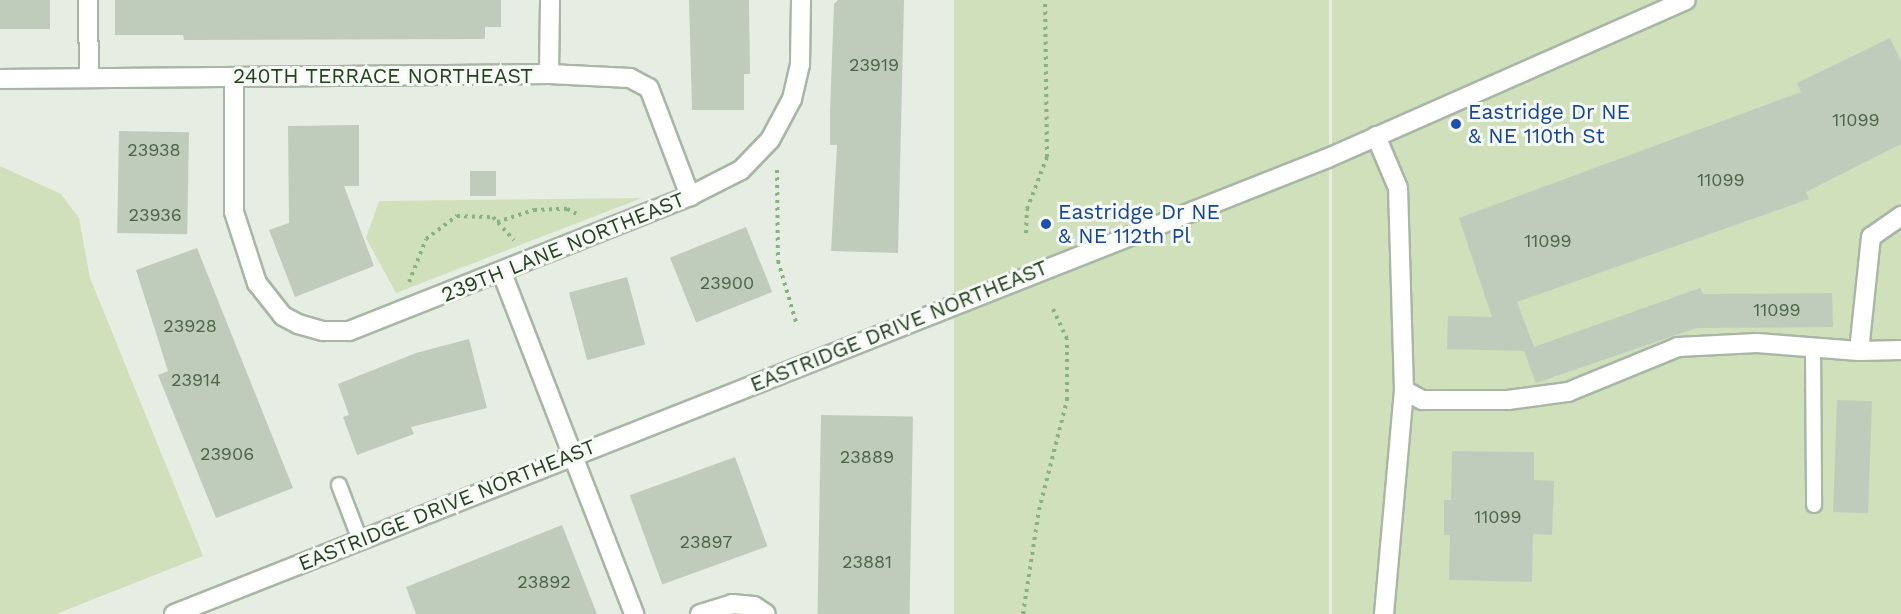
<!DOCTYPE html>
<style>
body{margin:0}
#map{position:relative;width:1901px;height:614px;overflow:hidden;background:#e6eee3;font-family:"Work Sans",sans-serif}
div>[style]{position:absolute}
[style*='--x']{left:calc(var(--x)*1px);top:calc(var(--y)*1px);width:calc(var(--w)*1px);rotate:calc(var(--a)*1deg)}
.green>*{inset:0;background:#cfe0ba;transform-origin:0 0}
.building>*{inset:0;background:#bfccbb;transform-origin:0 0}
.path>*{height:4px;margin-top:-2px;transform-origin:0;background:repeating-linear-gradient(90deg,#87b381 0 3px,transparent 0 7.5px)}
.roads{filter:drop-shadow(2px 0 #a8b6a5) drop-shadow(-2px 0 #a8b6a5) drop-shadow(0 2px #a8b6a5) drop-shadow(0 -2px #a8b6a5)}
.service>*{height:14px;margin:-7px;padding:0 7px;transform-origin:7px;border-radius:7px;background:#fff}
.minor>*{height:18px;margin:-9px;padding:0 9px;transform-origin:9px;border-radius:9px;background:#fff}
.dots>*{width:16px;height:16px;translate:-50% -50%;box-sizing:border-box;border:3px solid #f6faf4;border-radius:50%}
span{translate:-50% -50%;white-space:nowrap;text-align:center;line-height:1.15;-webkit-text-stroke:6px #f6faf4;paint-order:stroke}
.number-label{font-size:18px;color:#4b6348}
.number-label span{-webkit-text-stroke-width:0}
.street-label{font-size:21px;color:#244021}
.transit-label{font-size:21px;color:#164399}
.left{translate:0 -50%;text-align:left}
</style>
<div id="map">
<div class="green">
<i style="left:954px;top:0;width:375px;height:614px"></i>
<i style="left:1332px;top:0;width:569px;height:614px"></i>
<i style="clip-path:polygon(0 166px,61px 194px,79px 218px,90px 278px,203px 556px,56px 614px,0 614px)"></i>
<i style="clip-path:polygon(642px 198px,396px 293px,366px 238px,379px 201px)"></i>
</div>
<div class="building">
<i style="left:0;top:0;width:50px;height:29px"></i>
<i style="clip-path:polygon(115px 0,501px 0,501px 27px,485px 27px,485px 39px,184px 40px,183px 35px,115px 35px)"></i>
<i style="clip-path:polygon(689px 0,749px 0,750px 74px,744px 74px,744px 110px,692px 110px)"></i>
<i style="clip-path:polygon(838px 0,904px 0,898px 253px,831px 251px,837px 145px,830px 145px,830px 112px,834px 4px)"></i>
<i style="clip-path:polygon(1890px 38px,1901px 61px,1901px 144px,1806px 192px,1809px 199px,1517px 302px,1534px 347px,1700px 288px,1703px 294px,1832px 293px,1833px 327px,1696px 328px,1536px 383px,1524px 351px,1447px 349px,1448px 316px,1492px 317px,1459px 218px,1801px 92px,1797px 83px)"></i>
<i style="clip-path:polygon(359px 125px,359px 186px,344px 186px,374px 266px,295px 297px,269px 230px,289px 223px,288px 126px)"></i>
<i style="left:119px;top:131px;width:70px;height:102px;rotate:1deg"></i>
<i style="left:470px;top:171px;width:26px;height:25px"></i>
<i style="left:746px;top:227px;width:70px;height:82px;rotate:68deg"></i>
<i style="clip-path:polygon(197px 248px,293px 488px,216px 518px,158px 375px,168px 371px,136px 270px)"></i>
<i style="left:627px;top:277px;width:70px;height:60px;rotate:75deg"></i>
<i style="clip-path:polygon(469px 339px,487px 408px,411px 427px,414px 434px,357px 455px,343px 417px,349px 415px,338px 384px,416px 353px)"></i>
<i style="left:1837px;top:400px;width:35px;height:112px;rotate:2deg"></i>
<i style="left:821px;top:415px;width:92px;height:199px;rotate:1deg"></i>
<i style="clip-path:polygon(1452px 451px,1534px 452px,1534px 480px,1554px 481px,1552px 535px,1533px 534px,1532px 582px,1449px 580px,1450px 535px,1444px 535px,1444px 500px,1451px 500px)"></i>
<i style="left:735px;top:457px;width:95px;height:112px;rotate:70deg"></i>
<i style="clip-path:polygon(562px 525px,597px 614px,416px 614px,406px 587px)"></i>
</div>
<div class="path">
<i style="--x:777;--y:170;--w:91;--a:89.4"></i>
<i style="--x:778;--y:261;--w:64;--a:73.6"></i>
<i style="--x:497;--y:222;--w:39;--a:-18"></i>
<i style="--x:534;--y:210;--w:33;--a:-2"></i>
<i style="--x:567;--y:209;--w:13;--a:27"></i>
<i style="--x:1026;--y:233;--w:24;--a:-88"></i>
<i style="--x:1027;--y:209;--w:56;--a:-69"></i>
<i style="--x:1047;--y:157;--w:157;--a:-90.7"></i>
<i style="--x:409;--y:282;--w:46;--a:-68.4"></i>
<i style="--x:426;--y:239;--w:39;--a:-37"></i>
<i style="--x:457;--y:216;--w:36;--a:2"></i>
<i style="--x:493;--y:217;--w:31;--a:48"></i>
<i style="--x:1023;--y:614;--w:105;--a:-81.3"></i>
<i style="--x:1039;--y:510;--w:114;--a:-75.7"></i>
<i style="--x:1067;--y:400;--w:61;--a:-90"></i>
<i style="--x:1067;--y:339;--w:33;--a:-115"></i>
</div>
<div class="roads">
<div class="service">
<i style="--x:1813;--y:347;--w:158;--a:89.6"></i>
<i style="--x:339;--y:485;--w:59;--a:69.1"></i>
</div>
<div class="minor">
<i style="--x:88;--y:0;--w:78;--a:89.3"></i>
<i style="--x:549;--y:74;--w:74;--a:-89.2"></i>
<i style="--x:234;--y:77;--w:135;--a:90"></i>
<i style="--x:234;--y:212;--w:75;--a:72.1"></i>
<i style="--x:257;--y:283;--w:42;--a:51.8"></i>
<i style="--x:283;--y:316;--w:17;--a:28"></i>
<i style="--x:298;--y:324;--w:26;--a:16"></i>
<i style="--x:323;--y:331;--w:26;--a:0"></i>
<i style="--x:349;--y:331;--w:367;--a:-21.6"></i>
<i style="--x:690;--y:196;--w:57;--a:-27"></i>
<i style="--x:741;--y:170;--w:42;--a:-46"></i>
<i style="--x:770;--y:140;--w:47;--a:-61.8"></i>
<i style="--x:792;--y:99;--w:36;--a:-77"></i>
<i style="--x:800;--y:64;--w:64;--a:-89.1"></i>
<i style="--x:0;--y:79;--w:549;--a:-0.52"></i>
<i style="--x:549;--y:74;--w:81;--a:2.8"></i>
<i style="--x:630;--y:78;--w:21;--a:28"></i>
<i style="--x:649;--y:88;--w:116;--a:69.2"></i>
<i style="--x:1376;--y:136;--w:56;--a:67.1"></i>
<i style="--x:1398;--y:188;--w:202;--a:88.3"></i>
<i style="--x:1404;--y:390;--w:21;--a:29"></i>
<i style="--x:1422;--y:400;--w:86;--a:0"></i>
<i style="--x:1508;--y:400;--w:61;--a:-7.6"></i>
<i style="--x:1568;--y:392;--w:119;--a:-22.2"></i>
<i style="--x:1678;--y:347;--w:79;--a:-2.9"></i>
<i style="--x:1757;--y:343;--w:102;--a:4.5"></i>
<i style="--x:1859;--y:351;--w:115;--a:-84"></i>
<i style="--x:1871;--y:237;--w:37;--a:-35"></i>
<i style="--x:502;--y:273;--w:366;--a:68.8"></i>
<i style="--x:1859;--y:351;--w:42;--a:-1.4"></i>
<i style="--x:174;--y:614;--w:1241;--a:-21.56"></i>
<i style="--x:1328;--y:158;--w:391;--a:-23.8"></i>
<i style="--x:700;--y:614;--w:34;--a:-17"></i>
<i style="--x:732;--y:604;--w:22;--a:5"></i>
<i style="--x:754;--y:606;--w:14;--a:34"></i>
<i style="--x:1384;--y:614;--w:225;--a:-84.9"></i>
</div>
</div>
<div class="dots">
<i style="left:1456px;top:124px;background:#1a4fb4"></i>
<i style="left:1046px;top:224px;background:#1a4fb4"></i>
</div>
<div class="number-label">
<span style="left:874px;top:65px">23919</span>
<span style="left:1856px;top:120px">11099</span>
<span style="left:154px;top:150px">23938</span>
<span style="left:1721px;top:180px">11099</span>
<span style="left:155px;top:215px">23936</span>
<span style="left:1548px;top:241px">11099</span>
<span style="left:727px;top:283px">23900</span>
<span style="left:1777px;top:310px">11099</span>
<span style="left:190px;top:326px">23928</span>
<span style="left:196px;top:380px">23914</span>
<span style="left:227px;top:454px">23906</span>
<span style="left:867px;top:457px">23889</span>
<span style="left:1498px;top:517px">11099</span>
<span style="left:706px;top:542px">23897</span>
<span style="left:867px;top:562px">23881</span>
<span style="left:544px;top:582px">23892</span>
</div>
<div class="street-label">
<span style="left:383px;top:76px">240TH TERRACE NORTHEAST</span>
<span style="left:563px;top:247px;rotate:-22deg">239TH LANE NORTHEAST</span>
<span style="left:899px;top:326px;rotate:-22deg">EASTRIDGE DRIVE NORTHEAST</span>
<span style="left:447px;top:505px;rotate:-22deg">EASTRIDGE DRIVE NORTHEAST</span>
</div>
<div class="transit-label">
<span class="left" style="left:1468px;top:124px">Eastridge Dr NE<br>&amp; NE 110th St</span>
<span class="left" style="left:1058px;top:224px">Eastridge Dr NE<br>&amp; NE 112th Pl</span>
</div>
</div>
